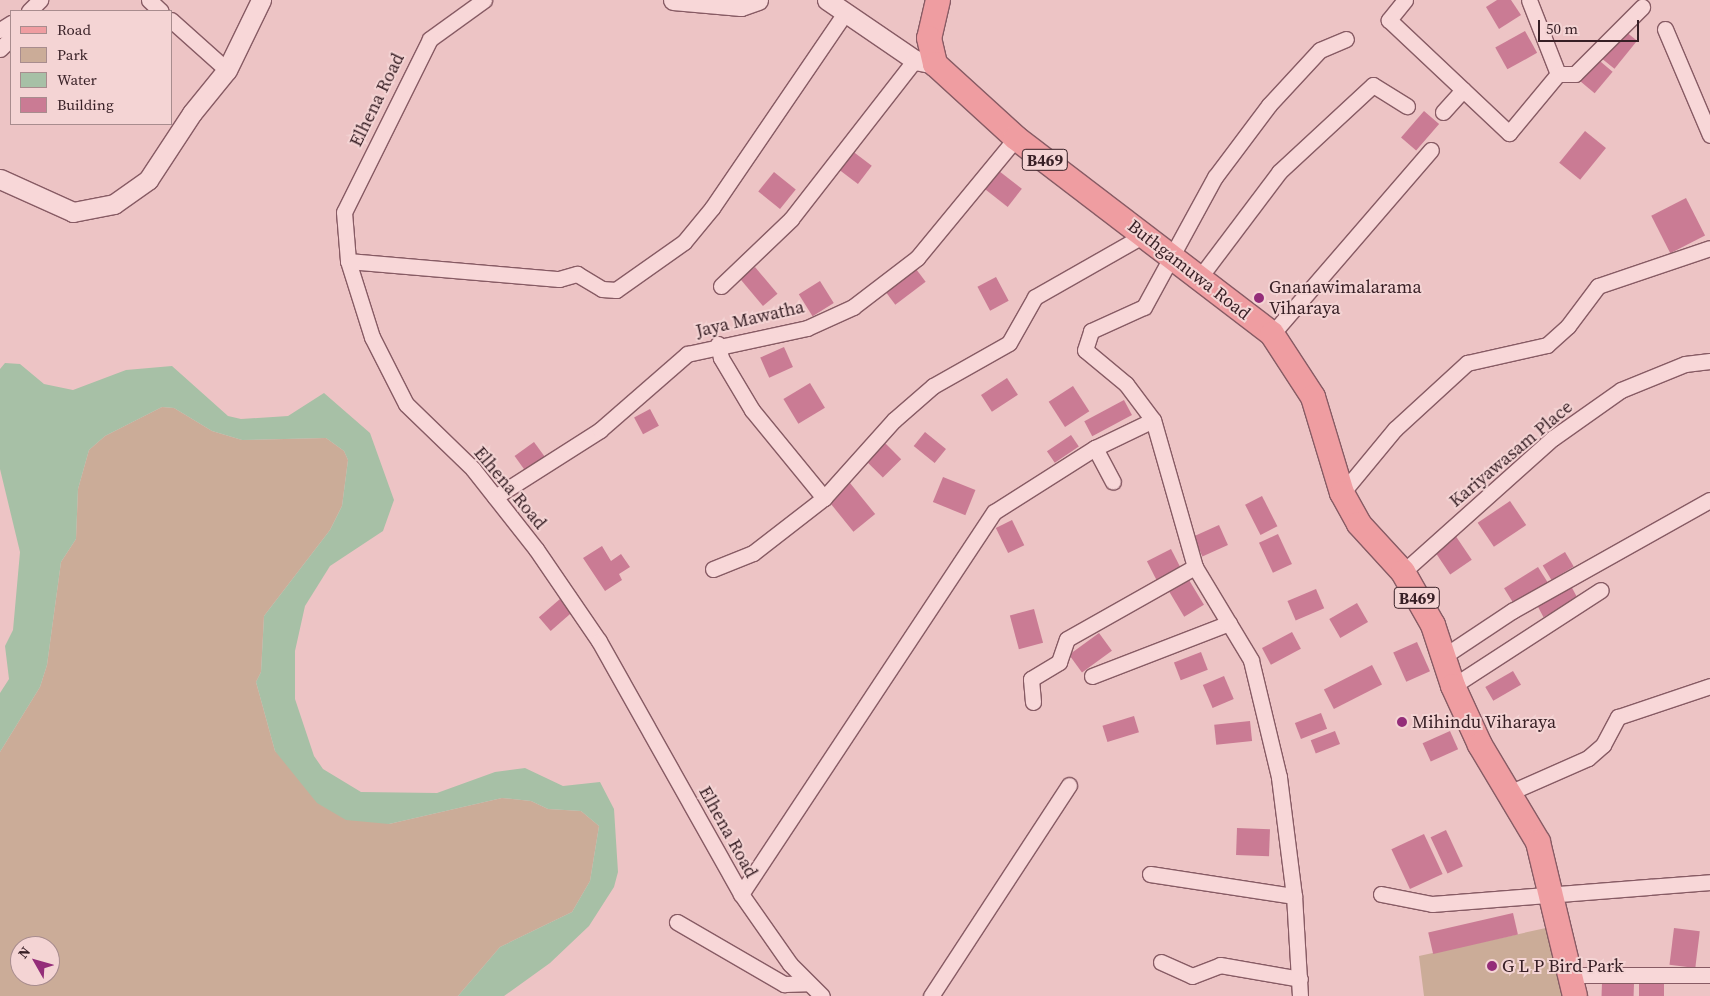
<!DOCTYPE html>
<style>
body{margin:0}
#map{position:relative;width:1710px;height:996px;overflow:hidden;background:#edc4c5;font-family:"Source Serif 4",serif}
div>[style]{position:absolute}
[style*='--x']{left:calc(var(--x)*1px);top:calc(var(--y)*1px);width:calc(var(--w)*1px);rotate:calc(var(--a)*1deg)}
.green>*{inset:0;background:#cbac98}
.water>*{inset:0;background:#a7c0a6}
.building>*{inset:0;background:#ca7b94;transform-origin:0 0}
.roads{filter:drop-shadow(1px 0 #875b64) drop-shadow(-1px 0 #875b64) drop-shadow(0 1px #875b64) drop-shadow(0 -1px #875b64)}
.minor>*{height:15px;margin:-7.5px;padding:0 7.5px;transform-origin:7.5px;border-radius:7.5px;background:#f8d7d8}
.tertiary>*{height:19px;margin:-9.5px;padding:0 9.5px;transform-origin:9.5px;border-radius:9.5px;background:#f8d7d8}
.primary>*{height:24px;margin:-12px;padding:0 12px;transform-origin:12px;border-radius:12px;background:#ef9da1}
.dots>*{width:14px;height:14px;translate:-50% -50%;box-sizing:border-box;border:2px solid #f4d4d4;border-radius:50%}
span{translate:-50% -50%;white-space:nowrap;text-align:center;line-height:1.15;-webkit-text-stroke:4px #f4d4d4;paint-order:stroke}
.shield-label span{padding:1px 4px;background:#f4d4d4;border:1px solid;border-radius:4px;-webkit-text-stroke-width:0}
.shield-label{font-size:16px;color:#371f25;font-weight:700}
.street-label{font-size:18px;color:#371f25}
.poi-label{font-size:18px;color:#371f25}
.left{translate:0 -50%;text-align:left}
.legend{position:absolute;left:10px;top:10px;width:162px;height:115px;box-sizing:border-box;background:#f4d4d4;border:1px solid #a88c8e;margin:0;padding:6px 9px;list-style:none;font-size:15px;color:#371f25}
.legend li{display:flex;align-items:center;gap:10px;height:25px}
.legend b{width:25px;border:1px solid #a88c8e}
.north{position:absolute;left:10px;top:936px;width:50px;height:50px;box-sizing:border-box;background:#f4d4d4;border:1px solid #a88c8e;border-radius:50%;rotate:308deg;font-size:14px;font-weight:700;line-height:20px;text-align:center;color:#371f25}
.north::after{content:'';display:block;margin:auto;width:18px;height:22px;background:#942d79;clip-path:polygon(50% 0,100% 100%,50% 72%,0 100%)}
.scale{position:absolute;left:1538px;top:20px;width:101px;height:22px;box-sizing:border-box;border:2px solid #371f25;border-top:0;padding-left:6px;font-size:15px;line-height:18px;white-space:nowrap;color:#371f25;-webkit-text-stroke:4px #f4d4d4;paint-order:stroke}
</style>
<div id="map">
<div class="green">
<i style="clip-path:polygon(evenodd,162px 407px,174px 408px,212px 431px,242px 440px,326px 438px,344px 451px,348px 460px,342px 506px,330px 530px,264px 616px,261px 672px,256px 682px,275px 751px,389px 824px,502px 798px,531px 801px,548px 809px,581px 811px,599px 826px,590px 881px,572px 912px,500px 947px,458px 996px,0 996px,0 752px,40px 687px,47px 665px,61px 562px,76px 539px,78px 489px,89px 450px,105px 436px,162px 407px,20px 946px,50px 946px,50px 976px,20px 976px,20px 946px)"></i>
<i style="clip-path:polygon(1555px 926px,1570px 996px,1424px 996px,1419px 956px)"></i>
</div>
<div class="water">
<i style="clip-path:polygon(5px 363px,20px 364px,44px 384px,73px 390px,126px 370px,172px 366px,228px 416px,241px 419px,288px 416px,324px 393px,370px 433px,394px 500px,383px 531px,330px 566px,305px 606px,295px 651px,295px 699px,314px 756px,323px 769px,361px 792px,437px 793px,495px 772px,525px 768px,563px 786px,600px 782px,614px 809px,618px 872px,614px 887px,589px 926px,550px 963px,504px 996px,458px 996px,500px 947px,572px 912px,590px 881px,599px 826px,581px 811px,548px 809px,531px 801px,502px 798px,389px 824px,346px 820px,317px 803px,275px 751px,256px 682px,261px 672px,264px 616px,330px 530px,342px 506px,348px 460px,344px 451px,326px 438px,242px 440px,212px 431px,174px 408px,162px 407px,105px 436px,89px 450px,78px 489px,76px 539px,61px 562px,47px 665px,40px 687px,0 752px,0 693px,9px 679px,5px 646px,13px 630px,20px 552px,0 469px,0 369px)"></i>
</div>
<div class="building">
<i style="clip-path:polygon(1497px 0,1511px 0,1521px 15px,1499px 29px,1486px 7px)"></i>
<i style="left:1620px;top:27px;width:22px;height:36px;rotate:39deg"></i>
<i style="left:1525px;top:31px;width:25px;height:34px;rotate:61deg"></i>
<i style="left:1595px;top:57px;width:23px;height:28px;rotate:40deg"></i>
<i style="left:1424px;top:111px;width:20px;height:35px;rotate:41deg"></i>
<i style="left:1585px;top:131px;width:27px;height:41px;rotate:39deg"></i>
<i style="left:851px;top:150px;width:26px;height:23px;rotate:37deg"></i>
<i style="left:999px;top:171px;width:29px;height:23px;rotate:38deg"></i>
<i style="left:774px;top:172px;width:28px;height:25px;rotate:39deg"></i>
<i style="left:1686px;top:198px;width:42px;height:39px;rotate:63deg"></i>
<i style="left:913px;top:265px;width:21px;height:38px;rotate:53deg"></i>
<i style="left:755px;top:267px;width:35px;height:19px;rotate:50deg"></i>
<i style="left:996px;top:277px;width:27px;height:21px;rotate:62deg"></i>
<i style="left:820px;top:281px;width:26px;height:25px;rotate:58deg"></i>
<i style="left:784px;top:347px;width:22px;height:26px;rotate:66deg"></i>
<i style="left:1007px;top:378px;width:20px;height:31px;rotate:57deg"></i>
<i style="left:810px;top:383px;width:29px;height:31px;rotate:59deg"></i>
<i style="left:1073px;top:386px;width:30px;height:29px;rotate:57deg"></i>
<i style="left:1124px;top:400px;width:17px;height:45px;rotate:62deg"></i>
<i style="left:650px;top:409px;width:19px;height:18px;rotate:62deg"></i>
<i style="left:925px;top:432px;width:27px;height:18px;rotate:39deg"></i>
<i style="left:1071px;top:435px;width:14px;height:29px;rotate:56deg"></i>
<i style="left:880px;top:438px;width:30px;height:26px;rotate:45deg"></i>
<i style="left:534px;top:442px;width:19px;height:24px;rotate:54deg"></i>
<i style="left:943px;top:477px;width:35px;height:27px;rotate:22deg"></i>
<i style="left:850px;top:483px;width:40px;height:28px;rotate:51deg"></i>
<i style="left:1262px;top:496px;width:34px;height:19px;rotate:63deg"></i>
<i style="left:1510px;top:501px;width:29px;height:39px;rotate:56deg"></i>
<i style="left:1012px;top:520px;width:28px;height:18px;rotate:64deg"></i>
<i style="left:1219px;top:525px;width:22px;height:28px;rotate:66deg"></i>
<i style="left:1278px;top:534px;width:33px;height:21px;rotate:65deg"></i>
<i style="left:1455px;top:535px;width:30px;height:26px;rotate:56deg"></i>
<i style="clip-path:polygon(602px 546px,611px 561px,621px 554px,630px 567px,619px 574px,622px 580px,605px 591px,583px 558px)"></i>
<i style="left:1171px;top:549px;width:25px;height:27px;rotate:63deg"></i>
<i style="left:1565px;top:552px;width:17px;height:26px;rotate:59deg"></i>
<i style="left:1538px;top:567px;width:19px;height:40px;rotate:58deg"></i>
<i style="left:1189px;top:580px;width:29px;height:23px;rotate:59deg"></i>
<i style="left:1570px;top:584px;width:17px;height:39px;rotate:62deg"></i>
<i style="left:1316px;top:589px;width:21px;height:31px;rotate:67deg"></i>
<i style="left:560px;top:599px;width:18px;height:28px;rotate:49deg"></i>
<i style="left:1357px;top:603px;width:22px;height:32px;rotate:60deg"></i>
<i style="left:1034px;top:609px;width:35px;height:25px;rotate:75deg"></i>
<i style="left:1292px;top:632px;width:19px;height:34px;rotate:62deg"></i>
<i style="left:1099px;top:633px;width:22px;height:37px;rotate:54deg"></i>
<i style="left:1417px;top:642px;width:32px;height:26px;rotate:66deg"></i>
<i style="left:1201px;top:652px;width:19px;height:29px;rotate:69deg"></i>
<i style="left:1372px;top:665px;width:22px;height:54px;rotate:63deg"></i>
<i style="left:1513px;top:671px;width:16px;height:32px;rotate:60deg"></i>
<i style="left:1224px;top:676px;width:25px;height:23px;rotate:67deg"></i>
<i style="left:1321px;top:713px;width:17px;height:28px;rotate:69deg"></i>
<i style="left:1134px;top:716px;width:17px;height:33px;rotate:73deg"></i>
<i style="left:1250px;top:721px;width:20px;height:36px;rotate:84deg"></i>
<i style="left:1335px;top:731px;width:14px;height:26px;rotate:69deg"></i>
<i style="left:1450px;top:731px;width:20px;height:30px;rotate:66deg"></i>
<i style="left:1237px;top:828px;width:33px;height:27px;rotate:2deg"></i>
<i style="left:1446px;top:830px;width:40px;height:17px;rotate:65deg"></i>
<i style="left:1424px;top:834px;width:44px;height:36px;rotate:65deg"></i>
<i style="left:1513px;top:913px;width:22px;height:87px;rotate:77deg"></i>
<i style="left:1674px;top:928px;width:26px;height:37px;rotate:7deg"></i>
<i style="left:1602px;top:983px;width:32px;height:13px;rotate:2deg"></i>
<i style="left:1639px;top:984px;width:25px;height:12px"></i>
</div>
<div class="roads">
<div class="minor">
<i style="--x:149;--y:0;--w:16;--a:43"></i>
<i style="--x:484;--y:0;--w:67;--a:144.2"></i>
<i style="--x:430;--y:39;--w:193;--a:116.4"></i>
<i style="--x:344;--y:212;--w:49;--a:85.3"></i>
<i style="--x:348;--y:261;--w:80;--a:72.5"></i>
<i style="--x:372;--y:337;--w:75;--a:63.1"></i>
<i style="--x:406;--y:404;--w:93;--a:44.1"></i>
<i style="--x:473;--y:469;--w:102;--a:51.8"></i>
<i style="--x:536;--y:549;--w:112;--a:55.6"></i>
<i style="--x:599;--y:641;--w:290;--a:60.7"></i>
<i style="--x:741;--y:894;--w:85;--a:55"></i>
<i style="--x:790;--y:964;--w:45;--a:45"></i>
<i style="--x:1405;--y:0;--w:26;--a:129"></i>
<i style="--x:1389;--y:20;--w:165;--a:43.3"></i>
<i style="--x:1509;--y:133;--w:77;--a:-50.3"></i>
<i style="--x:1558;--y:74;--w:79;--a:-111.4"></i>
<i style="--x:29;--y:11;--w:16;--a:-45"></i>
<i style="--x:171;--y:20;--w:75;--a:41.8"></i>
<i style="--x:1665;--y:29;--w:115;--a:67"></i>
<i style="--x:0;--y:30;--w:13;--a:-32"></i>
<i style="--x:0;--y:49;--w:16;--a:-45"></i>
<i style="--x:1558;--y:74;--w:17;--a:0"></i>
<i style="--x:1575;--y:74;--w:95;--a:-45"></i>
<i style="--x:1443;--y:112;--w:30;--a:-48"></i>
<i style="--x:348;--y:261;--w:212;--a:4.9"></i>
<i style="--x:559;--y:279;--w:19;--a:-16"></i>
<i style="--x:577;--y:274;--w:29;--a:31"></i>
<i style="--x:602;--y:289;--w:14;--a:4"></i>
<i style="--x:616;--y:290;--w:83;--a:-35.2"></i>
<i style="--x:684;--y:242;--w:44;--a:-50.5"></i>
<i style="--x:712;--y:208;--w:236;--a:-55.7"></i>
<i style="--x:1200;--y:277;--w:131;--a:-53"></i>
<i style="--x:1279;--y:172;--w:128;--a:-42.8"></i>
<i style="--x:1373;--y:85;--w:40;--a:32"></i>
<i style="--x:721;--y:286;--w:97;--a:-43.7"></i>
<i style="--x:791;--y:219;--w:202;--a:-52.1"></i>
<i style="--x:1272;--y:334;--w:243;--a:-49.2"></i>
<i style="--x:718;--y:344;--w:14;--a:78"></i>
<i style="--x:721;--y:358;--w:61;--a:59.2"></i>
<i style="--x:752;--y:410;--w:114;--a:50.7"></i>
<i style="--x:1095;--y:448;--w:38;--a:62"></i>
<i style="--x:1342;--y:493;--w:83;--a:-50.4"></i>
<i style="--x:1395;--y:429;--w:98;--a:-42.5"></i>
<i style="--x:1467;--y:363;--w:82;--a:-12.7"></i>
<i style="--x:1547;--y:345;--w:28;--a:-42"></i>
<i style="--x:1568;--y:326;--w:50;--a:-53.1"></i>
<i style="--x:1598;--y:286;--w:118;--a:-18.7"></i>
<i style="--x:495;--y:497;--w:125;--a:-32.5"></i>
<i style="--x:600;--y:430;--w:116;--a:-41.1"></i>
<i style="--x:687;--y:354;--w:123;--a:-12.2"></i>
<i style="--x:807;--y:328;--w:51;--a:-24.5"></i>
<i style="--x:853;--y:307;--w:81;--a:-37.4"></i>
<i style="--x:917;--y:258;--w:156;--a:-50.5"></i>
<i style="--x:713;--y:569;--w:43;--a:-21.8"></i>
<i style="--x:753;--y:553;--w:90;--a:-37.8"></i>
<i style="--x:824;--y:498;--w:105;--a:-48.1"></i>
<i style="--x:894;--y:420;--w:52;--a:-41.1"></i>
<i style="--x:933;--y:386;--w:87;--a:-29.5"></i>
<i style="--x:1009;--y:343;--w:53;--a:-60.5"></i>
<i style="--x:1035;--y:297;--w:125;--a:-29.6"></i>
<i style="--x:1403;--y:572;--w:201;--a:-41.8"></i>
<i style="--x:1553;--y:438;--w:83;--a:-35.2"></i>
<i style="--x:1621;--y:390;--w:69;--a:-22.1"></i>
<i style="--x:1685;--y:364;--w:25;--a:-7"></i>
<i style="--x:1444;--y:656;--w:82;--a:-33.5"></i>
<i style="--x:1512;--y:611;--w:227;--a:-29.3"></i>
<i style="--x:1092;--y:676;--w:147;--a:-21.1"></i>
<i style="--x:1453;--y:686;--w:176;--a:-33"></i>
<i style="--x:1033;--y:702;--w:23;--a:-95"></i>
<i style="--x:1031;--y:679;--w:33;--a:-31"></i>
<i style="--x:1059;--y:662;--w:24;--a:-71"></i>
<i style="--x:1067;--y:639;--w:147;--a:-29.4"></i>
<i style="--x:1511;--y:792;--w:84;--a:-23.8"></i>
<i style="--x:1588;--y:758;--w:20;--a:-41"></i>
<i style="--x:1603;--y:745;--w:32;--a:-62"></i>
<i style="--x:1618;--y:717;--w:97;--a:-18.6"></i>
<i style="--x:1150;--y:874;--w:146;--a:8.7"></i>
<i style="--x:741;--y:894;--w:458;--a:-56.5"></i>
<i style="--x:994;--y:512;--w:120;--a:-32.4"></i>
<i style="--x:1095;--y:448;--w:64;--a:-25.8"></i>
<i style="--x:1381;--y:894;--w:52;--a:11.1"></i>
<i style="--x:1432;--y:904;--w:279;--a:-4.5"></i>
<i style="--x:677;--y:922;--w:124;--a:30.1"></i>
<i style="--x:784;--y:984;--w:24;--a:-2"></i>
<i style="--x:1161;--y:962;--w:34;--a:24"></i>
<i style="--x:1192;--y:976;--w:30;--a:-21"></i>
<i style="--x:1220;--y:965;--w:81;--a:9.9"></i>
<i style="--x:1571;--y:975;--w:139;--a:0"></i>
<i style="--x:931;--y:996;--w:252;--a:-56.8"></i>
<i style="--x:1300;--y:996;--w:100;--a:-93.4"></i>
<i style="--x:1294;--y:896;--w:120;--a:-97.2"></i>
<i style="--x:1279;--y:777;--w:120;--a:-103.5"></i>
<i style="--x:1251;--y:660;--w:109;--a:-121.1"></i>
<i style="--x:1195;--y:567;--w:153;--a:-105.9"></i>
<i style="--x:1153;--y:420;--w:45;--a:-126.9"></i>
<i style="--x:1126;--y:384;--w:53;--a:-140.3"></i>
<i style="--x:1085;--y:350;--w:20;--a:-72"></i>
<i style="--x:1091;--y:331;--w:58;--a:-24.4"></i>
<i style="--x:1144;--y:307;--w:148;--a:-61.4"></i>
<i style="--x:1215;--y:177;--w:90;--a:-53.1"></i>
<i style="--x:1269;--y:105;--w:75;--a:-47.2"></i>
<i style="--x:1320;--y:50;--w:28;--a:-23"></i>
</div>
<div class="tertiary">
<i style="--x:673;--y:0;--w:68;--a:5"></i>
<i style="--x:741;--y:6;--w:18;--a:-19"></i>
<i style="--x:827;--y:0;--w:107;--a:34.3"></i>
<i style="--x:915;--y:60;--w:20;--a:11"></i>
<i style="--x:0;--y:179;--w:80;--a:24.3"></i>
<i style="--x:73;--y:212;--w:42;--a:-11"></i>
<i style="--x:114;--y:204;--w:42;--a:-35.2"></i>
<i style="--x:148;--y:180;--w:80;--a:-56.7"></i>
<i style="--x:192;--y:113;--w:55;--a:-50.9"></i>
<i style="--x:227;--y:70;--w:78;--a:-64.1"></i>
</div>
<div class="primary">
<i style="--x:938;--y:0;--w:39;--a:103"></i>
<i style="--x:929;--y:38;--w:27;--a:77"></i>
<i style="--x:935;--y:64;--w:110;--a:42.4"></i>
<i style="--x:1016;--y:138;--w:322;--a:37.4"></i>
<i style="--x:1272;--y:334;--w:75;--a:56.9"></i>
<i style="--x:1313;--y:397;--w:100;--a:73.2"></i>
<i style="--x:1342;--y:493;--w:35;--a:61"></i>
<i style="--x:1359;--y:524;--w:65;--a:47.5"></i>
<i style="--x:1403;--y:572;--w:61;--a:60.5"></i>
<i style="--x:1433;--y:625;--w:64;--a:71.8"></i>
<i style="--x:1453;--y:686;--w:65;--a:65.4"></i>
<i style="--x:1480;--y:745;--w:113;--a:59.1"></i>
<i style="--x:1538;--y:842;--w:158;--a:76.5"></i>
</div>
</div>
<div class="dots">
<i style="left:1259px;top:298px;background:#942d79"></i>
<i style="left:1402px;top:722px;background:#942d79"></i>
<i style="left:1492px;top:966px;background:#942d79"></i>
</div>
<div class="shield-label">
<span style="left:1045px;top:160px">B469</span>
<span style="left:1417px;top:598px">B469</span>
</div>
<div class="street-label">
<span style="left:377px;top:100px;rotate:-64deg">Elhena Road</span>
<span style="left:1189px;top:270px;rotate:38deg">Buthgamuwa Road</span>
<span style="left:750px;top:319px;rotate:-13deg">Jaya Mawatha</span>
<span style="left:1511px;top:454px;rotate:-40deg">Kariyawasam Place</span>
<span style="left:510px;top:488px;rotate:50deg">Elhena Road</span>
<span style="left:728px;top:832px;rotate:61deg">Elhena Road</span>
</div>
<div class="poi-label">
<span class="left" style="left:1269px;top:298px">Gnanawimalarama<br>Viharaya</span>
<span class="left" style="left:1412px;top:722px">Mihindu Viharaya</span>
<span class="left" style="left:1502px;top:966px">G L P Bird Park</span>
</div>
<ul class="legend">
<li><b style="height:6px;background:#ef9da1"></b>Road</li>
<li><b style="height:14px;background:#cbac98"></b>Park</li>
<li><b style="height:14px;background:#a7c0a6"></b>Water</li>
<li><b style="height:14px;background:#ca7b94"></b>Building</li>
</ul>
<div class="north">N</div>
<div class="scale">50 m</div>
</div>
